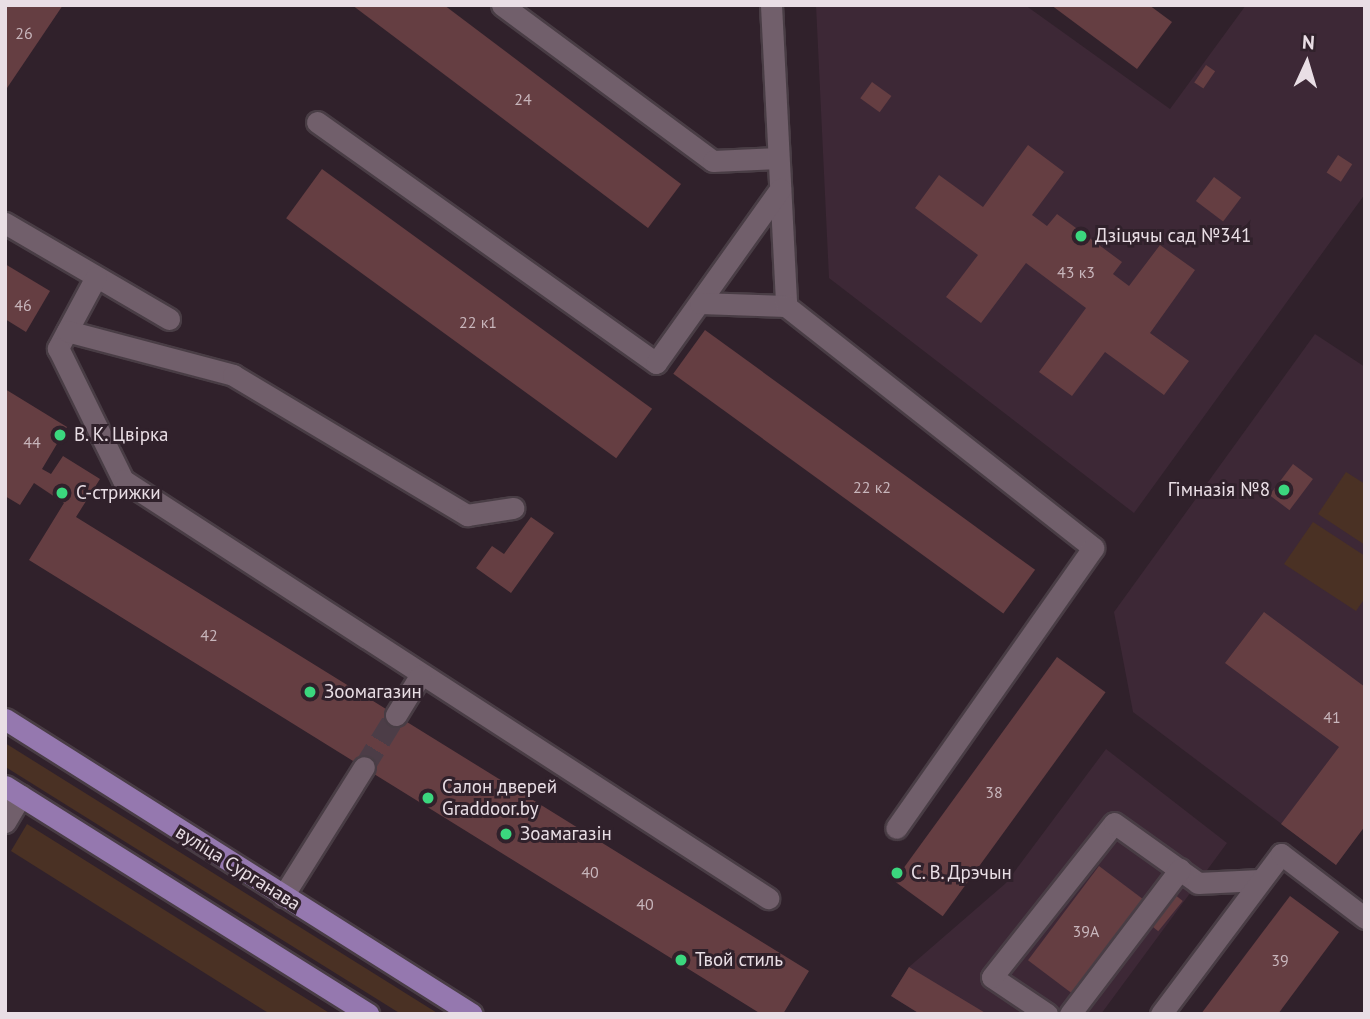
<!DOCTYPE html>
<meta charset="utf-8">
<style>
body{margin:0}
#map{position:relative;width:1370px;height:1019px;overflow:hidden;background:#30212b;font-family:"PT Sans",sans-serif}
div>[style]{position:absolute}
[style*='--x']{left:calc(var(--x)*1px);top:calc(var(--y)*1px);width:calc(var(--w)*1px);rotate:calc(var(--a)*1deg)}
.built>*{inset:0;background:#3d2836}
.green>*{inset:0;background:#4a3124;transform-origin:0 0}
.building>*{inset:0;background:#653e42;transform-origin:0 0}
.minor-tunnel>*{height:21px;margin-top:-10.5px;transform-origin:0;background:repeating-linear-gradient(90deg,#4c3d47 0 21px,transparent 0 31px)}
.roads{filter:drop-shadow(2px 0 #493d45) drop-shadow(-2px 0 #493d45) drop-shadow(0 2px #493d45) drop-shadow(0 -2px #493d45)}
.minor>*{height:21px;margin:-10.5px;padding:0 10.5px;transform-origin:10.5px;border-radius:10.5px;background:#715f6b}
.major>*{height:21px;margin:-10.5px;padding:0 10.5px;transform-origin:10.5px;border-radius:10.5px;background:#9578af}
.dots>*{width:19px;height:19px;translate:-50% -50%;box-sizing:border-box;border:4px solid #30212b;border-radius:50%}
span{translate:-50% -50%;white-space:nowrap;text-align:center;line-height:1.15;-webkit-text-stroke:6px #30212b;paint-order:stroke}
.number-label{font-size:16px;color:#c8b6bc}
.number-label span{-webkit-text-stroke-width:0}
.poi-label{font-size:19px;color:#e9dee5}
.left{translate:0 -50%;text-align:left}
.right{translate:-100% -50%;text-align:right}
.street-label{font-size:19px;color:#e9dee5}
.frame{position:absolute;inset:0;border:7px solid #e9dee5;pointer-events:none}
.north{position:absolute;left:1272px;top:28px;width:70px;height:70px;-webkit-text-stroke:5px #30212b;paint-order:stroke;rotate:4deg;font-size:19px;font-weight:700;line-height:28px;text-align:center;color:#e9dee5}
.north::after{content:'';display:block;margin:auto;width:24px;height:32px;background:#e9dee5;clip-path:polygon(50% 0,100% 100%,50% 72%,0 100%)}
</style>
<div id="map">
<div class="built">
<i style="clip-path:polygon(816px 5px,1025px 5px,1170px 109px,1246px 5px,1365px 5px,1365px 194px,1134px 513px,829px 278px)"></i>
<i style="clip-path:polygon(1315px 334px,1365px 367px,1365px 826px,1336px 865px,1133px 712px,1114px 612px)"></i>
<i style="clip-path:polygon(1106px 749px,1227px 843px,1101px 1014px,920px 1014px,891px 996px,909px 967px,1006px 883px)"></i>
</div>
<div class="green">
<i style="clip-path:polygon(1346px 472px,1365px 484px,1365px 545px,1318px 514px)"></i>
<i style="clip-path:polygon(1313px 522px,1365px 556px,1365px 598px,1356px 611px,1284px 564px)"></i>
<i style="left:5px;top:743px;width:512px;height:20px;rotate:32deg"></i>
<i style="clip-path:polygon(27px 824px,331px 1014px,270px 1014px,11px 851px)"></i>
</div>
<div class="building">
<i style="clip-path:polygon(5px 5px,63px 5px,5px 91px)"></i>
<i style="clip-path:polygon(352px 5px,444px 5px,681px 184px,648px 228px)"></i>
<i style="clip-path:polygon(1051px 5px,1149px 5px,1172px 22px,1137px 69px)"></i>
<i style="left:1206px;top:65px;width:11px;height:21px;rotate:34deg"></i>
<i style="left:872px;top:82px;width:24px;height:20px;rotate:36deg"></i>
<i style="clip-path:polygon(1028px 145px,1064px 172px,1032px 215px,1047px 226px,1057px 214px,1122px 262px,1113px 274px,1129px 286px,1160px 245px,1195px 270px,1150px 333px,1189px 361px,1164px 395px,1105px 352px,1072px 396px,1039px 372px,1086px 308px,1026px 263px,981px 323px,946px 297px,978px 255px,915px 208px,939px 175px,983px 207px)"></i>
<i style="left:1338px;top:155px;width:17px;height:21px;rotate:33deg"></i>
<i style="left:322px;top:169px;width:408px;height:61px;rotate:36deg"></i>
<i style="left:1214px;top:177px;width:34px;height:30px;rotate:37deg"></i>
<i style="clip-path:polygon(5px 264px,50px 291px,26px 332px,5px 319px)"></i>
<i style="left:705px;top:330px;width:408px;height:54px;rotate:36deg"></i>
<i style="clip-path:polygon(5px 389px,67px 427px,42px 469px,51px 474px,63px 456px,100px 479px,76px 517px,809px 971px,783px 1014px,761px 1014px,29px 560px,64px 503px,34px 483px,20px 505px,5px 496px)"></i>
<i style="left:1293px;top:464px;width:25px;height:39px;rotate:37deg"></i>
<i style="clip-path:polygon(531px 517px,554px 533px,511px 593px,476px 568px,492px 546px,504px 554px)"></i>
<i style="clip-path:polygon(1264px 612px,1365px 687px,1365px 826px,1336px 865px,1281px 824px,1339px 747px,1225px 663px)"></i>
<i style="left:1057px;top:657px;width:60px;height:277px;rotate:36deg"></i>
<i style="left:1099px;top:866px;width:59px;height:118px;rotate:37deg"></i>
<i style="left:1168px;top:889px;width:19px;height:39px;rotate:39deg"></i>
<i style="clip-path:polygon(1290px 896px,1339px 932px,1278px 1014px,1201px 1014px)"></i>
<i style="clip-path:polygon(909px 967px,987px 1014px,920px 1014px,891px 996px)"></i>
</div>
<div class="minor-tunnel">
<i style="--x:364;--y:767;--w:61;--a:-58.4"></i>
</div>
<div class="roads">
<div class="minor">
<i style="--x:502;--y:5;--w:262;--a:36.5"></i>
<i style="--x:713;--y:161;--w:65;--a:-2.6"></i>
<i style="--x:771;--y:5;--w:301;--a:87.1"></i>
<i style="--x:317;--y:122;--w:416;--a:35.4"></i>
<i style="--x:656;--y:363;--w:214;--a:-54.5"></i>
<i style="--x:5;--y:223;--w:190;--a:30.3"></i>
<i style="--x:96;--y:277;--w:81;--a:118.2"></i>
<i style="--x:58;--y:348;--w:147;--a:63.8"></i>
<i style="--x:123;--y:480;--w:769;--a:32.95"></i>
<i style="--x:700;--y:303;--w:86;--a:2"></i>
<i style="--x:786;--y:306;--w:391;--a:38.2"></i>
<i style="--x:1093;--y:548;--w:342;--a:125.1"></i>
<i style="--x:67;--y:331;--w:172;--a:14.8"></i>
<i style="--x:233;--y:375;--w:273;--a:30.9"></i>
<i style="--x:467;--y:515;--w:47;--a:-8.7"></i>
<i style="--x:396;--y:715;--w:46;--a:-58.4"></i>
<i style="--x:5;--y:822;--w:31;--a:-59"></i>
<i style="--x:283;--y:896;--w:152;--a:-57.9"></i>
<i style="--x:1047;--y:1014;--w:66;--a:-146.1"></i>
<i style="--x:992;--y:977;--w:196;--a:-51.6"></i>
<i style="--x:1114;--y:823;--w:103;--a:35.5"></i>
<i style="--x:1198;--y:883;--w:62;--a:-2.8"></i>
<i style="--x:1070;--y:1014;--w:182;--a:-52.8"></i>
<i style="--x:1161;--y:1014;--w:200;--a:-53.1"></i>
<i style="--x:1281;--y:854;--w:106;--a:37.3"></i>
</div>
<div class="major">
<i style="--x:5;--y:719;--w:552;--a:32.28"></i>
<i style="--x:5;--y:786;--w:429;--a:32.1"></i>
</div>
</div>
<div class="dots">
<i style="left:1081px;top:236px;background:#3bd77e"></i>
<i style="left:60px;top:435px;background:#3bd77e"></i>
<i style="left:1284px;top:490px;background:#3bd77e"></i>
<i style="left:62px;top:493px;background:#3bd77e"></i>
<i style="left:310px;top:692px;background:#3bd77e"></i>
<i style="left:428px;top:798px;background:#3bd77e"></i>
<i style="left:506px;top:834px;background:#3bd77e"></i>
<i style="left:897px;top:873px;background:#3bd77e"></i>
<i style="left:681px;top:960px;background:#3bd77e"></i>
</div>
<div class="number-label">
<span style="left:24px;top:33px">26</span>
<span style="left:523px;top:99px">24</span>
<span style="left:1076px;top:272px">43 к3</span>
<span style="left:23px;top:305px">46</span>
<span style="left:478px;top:322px">22 к1</span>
<span style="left:32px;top:442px">44</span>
<span style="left:872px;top:487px">22 к2</span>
<span style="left:209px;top:635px">42</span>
<span style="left:1332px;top:717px">41</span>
<span style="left:994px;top:792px">38</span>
<span style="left:590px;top:872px">40</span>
<span style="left:645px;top:904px">40</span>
<span style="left:1086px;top:931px">39А</span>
<span style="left:1280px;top:960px">39</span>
</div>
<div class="poi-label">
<span class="left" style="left:1095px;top:236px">Дзіцячы сад №341</span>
<span class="left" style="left:74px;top:435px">В. К. Цвірка</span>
<span class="right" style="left:1270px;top:490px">Гімназія №8</span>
<span class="left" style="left:76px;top:493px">С-стрижки</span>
<span class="left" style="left:324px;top:692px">Зоомагазин</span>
<span class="left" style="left:442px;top:798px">Салон дверей<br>Graddoor.by</span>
<span class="left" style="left:520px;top:834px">Зоамагазін</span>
<span class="left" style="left:911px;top:873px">С. В. Дрэчын</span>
<span class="left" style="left:695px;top:960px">Твой стиль</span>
</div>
<div class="street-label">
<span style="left:238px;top:868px;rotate:32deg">вуліца Сурганава</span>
</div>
<div class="frame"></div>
<div class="north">N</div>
</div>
